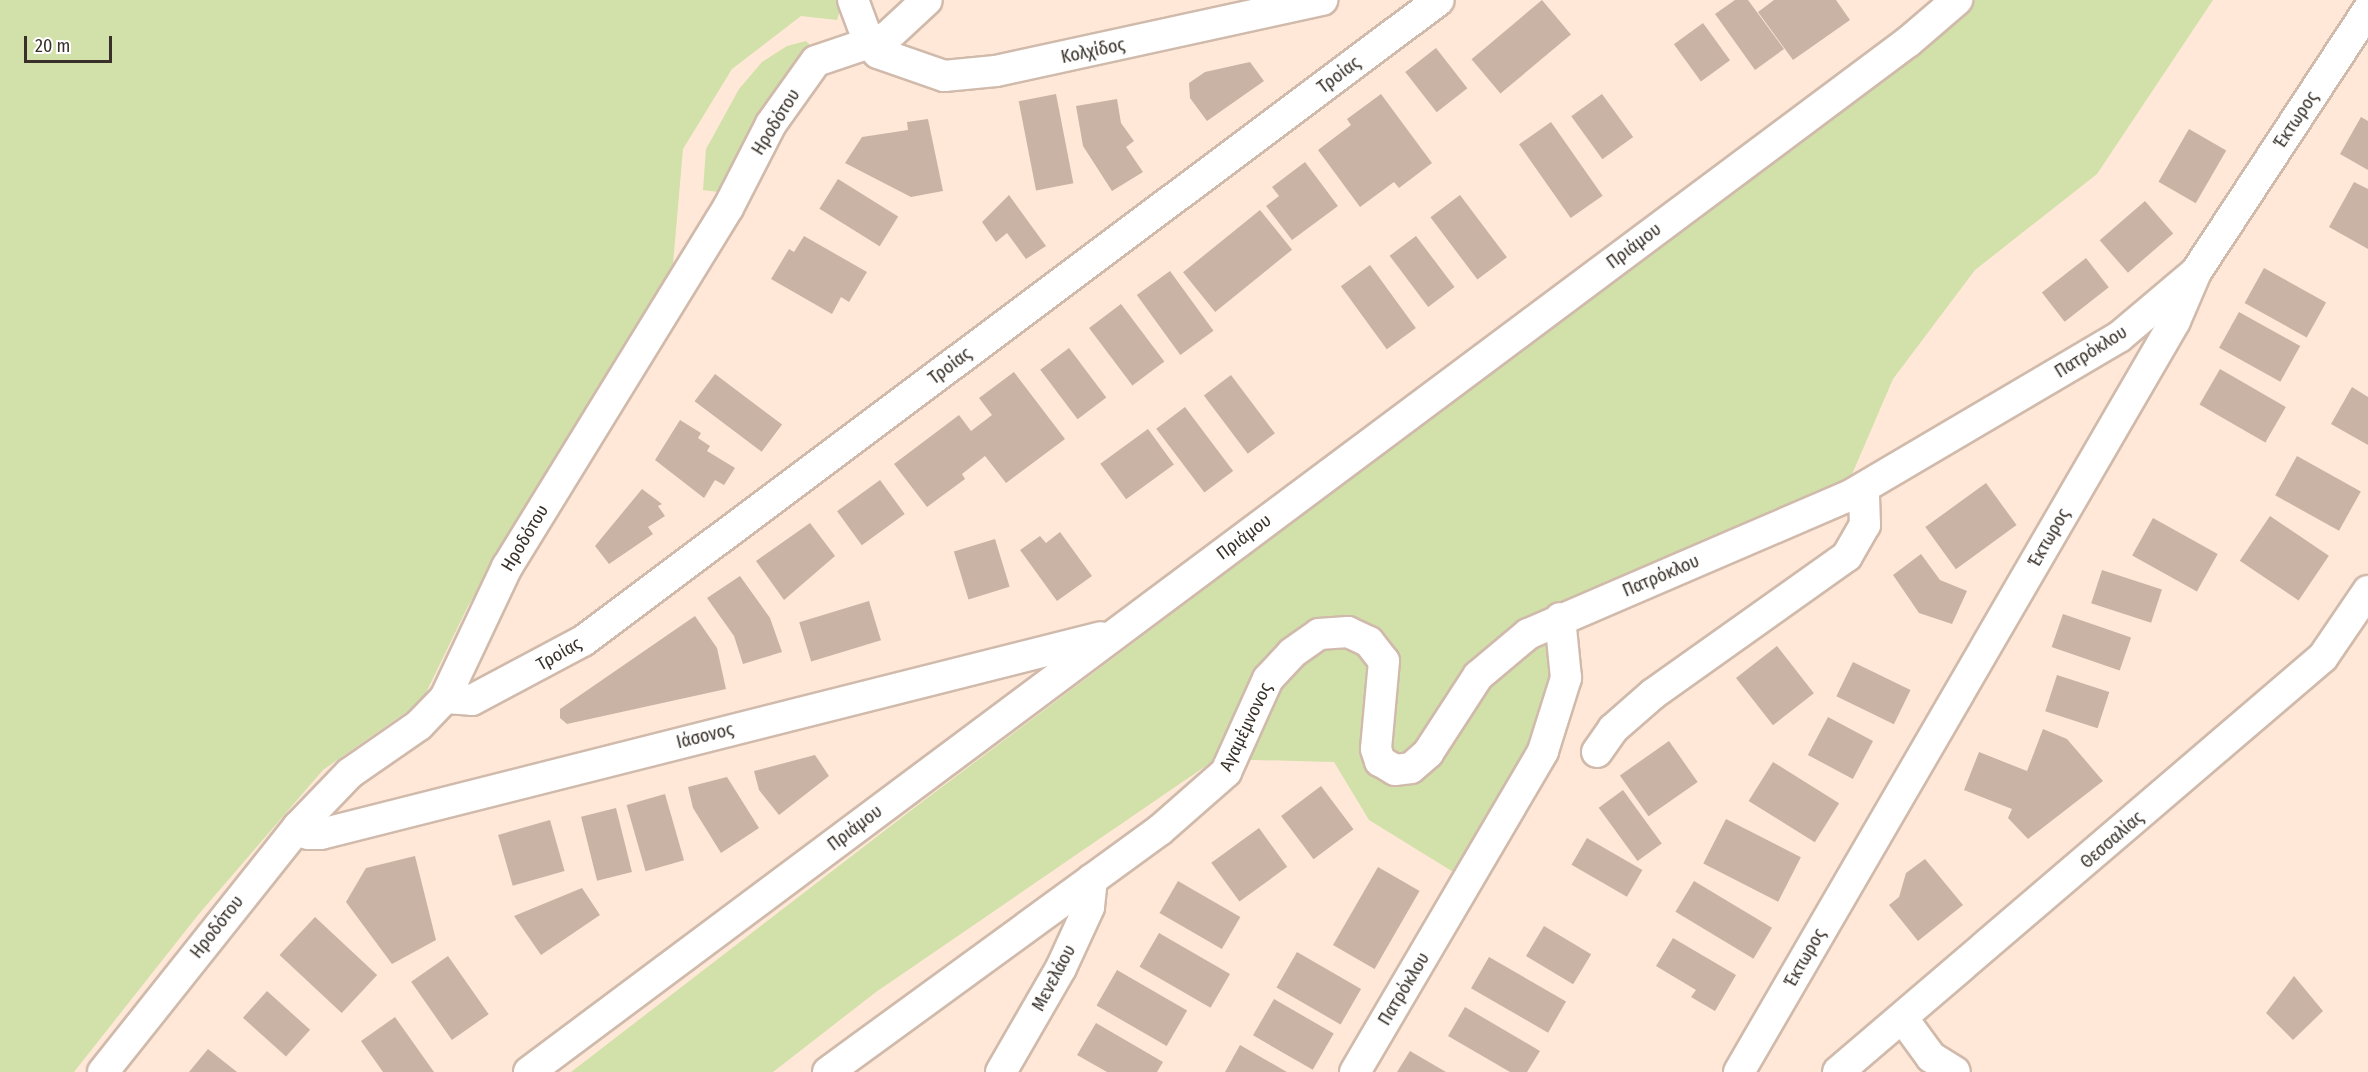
<!DOCTYPE html>
<meta charset="utf-8">
<style>
body{margin:0}
#map{position:relative;width:2368px;height:1072px;overflow:hidden;background:#ffe8d8;font-family:"Fira Sans Condensed",sans-serif}
div>[style]{position:absolute}
[style*='--x']{left:calc(var(--x)*1px);top:calc(var(--y)*1px);width:calc(var(--w)*1px);rotate:calc(var(--a)*1deg)}
.green>*{inset:0;background:#d1e1a9}
.building>*{inset:0;background:#c9b3a4;transform-origin:0 0}
.roads{filter:drop-shadow(2px 0 #d0baab) drop-shadow(-2px 0 #d0baab) drop-shadow(0 2px #d0baab) drop-shadow(0 -2px #d0baab)}
.minor>*{height:30px;margin:-15px;padding:0 15px;transform-origin:15px;border-radius:15px;background:#fff}
span{translate:-50% -50%;white-space:nowrap;text-align:center;line-height:1.15;-webkit-text-stroke:4.5px #fff;paint-order:stroke}
.street-label{font-size:18px;color:#383029}
.scale{position:absolute;left:24px;top:36px;width:88px;height:27px;box-sizing:border-box;border:3px solid #383029;border-top:0;padding-left:8px;font-size:18px;line-height:21px;white-space:nowrap;color:#383029;-webkit-text-stroke:4px #fff;paint-order:stroke}
</style>
<div id="map">
<div class="green">
<i style="clip-path:polygon(0 0,843px 0,837px 20px,801px 16px,732px 69px,683px 149px,672px 276px,468px 606px,422px 701px,323px 770px,198px 915px,74px 1072px,0 1072px)"></i>
<i style="clip-path:polygon(1975px 0,2213px 0,2097px 174px,1975px 270px,1893px 379px,1850px 479px,1540px 617px,1555px 650px,1552px 701px,1463px 878px,1369px 820px,1334px 762px,1216px 759px,876px 992px,773px 1072px,571px 1072px,918px 805px,1942px 34px)"></i>
<i style="clip-path:polygon(806px 41px,810px 45px,775px 91px,739px 157px,726px 193px,703px 190px,706px 149px,739px 89px,762px 62px,787px 46px)"></i>
</div>
<div class="building">
<i style="left:1542px;top:0;width:45px;height:92px;rotate:50deg"></i>
<i style="clip-path:polygon(1735px 0,1748px 0,1784px 49px,1755px 70px,1715px 14px)"></i>
<i style="clip-path:polygon(1774px 0,1836px 0,1850px 20px,1793px 60px,1758px 12px)"></i>
<i style="left:1703px;top:23px;width:46px;height:36px;rotate:54deg"></i>
<i style="left:1436px;top:48px;width:51px;height:39px;rotate:52deg"></i>
<i style="clip-path:polygon(1250px 62px,1264px 81px,1207px 121px,1190px 98px,1189px 83px,1205px 72px)"></i>
<i style="left:1056px;top:94px;width:91px;height:38px;rotate:79deg"></i>
<i style="clip-path:polygon(1381px 94px,1432px 163px,1399px 188px,1394px 182px,1360px 207px,1318px 150px,1351px 125px,1347px 119px)"></i>
<i style="left:1602px;top:94px;width:53px;height:38px;rotate:54deg"></i>
<i style="clip-path:polygon(1117px 99px,1121px 123px,1134px 141px,1126px 147px,1143px 172px,1112px 191px,1083px 146px,1076px 106px)"></i>
<i style="clip-path:polygon(2361px 117px,2368px 121px,2368px 170px,2340px 154px)"></i>
<i style="clip-path:polygon(928px 119px,943px 191px,911px 197px,845px 163px,862px 137px,908px 130px,907px 122px)"></i>
<i style="left:1551px;top:122px;width:90px;height:39px;rotate:55deg"></i>
<i style="left:2189px;top:129px;width:43px;height:61px;rotate:30deg"></i>
<i style="clip-path:polygon(1305px 162px,1338px 206px,1292px 240px,1266px 206px,1279px 196px,1272px 187px)"></i>
<i style="left:838px;top:179px;width:71px;height:35px;rotate:32deg"></i>
<i style="clip-path:polygon(2354px 182px,2368px 189px,2368px 249px,2329px 227px)"></i>
<i style="clip-path:polygon(1009px 195px,1046px 246px,1026px 259px,1007px 233px,996px 242px,982px 222px)"></i>
<i style="left:1460px;top:195px;width:78px;height:37px;rotate:53deg"></i>
<i style="left:2145px;top:201px;width:43px;height:60px;rotate:49deg"></i>
<i style="left:1260px;top:210px;width:51px;height:99px;rotate:51deg"></i>
<i style="clip-path:polygon(804px 236px,867px 272px,849px 302px,841px 297px,832px 314px,771px 279px,789px 249px,794px 252px)"></i>
<i style="left:1416px;top:236px;width:64px;height:33px;rotate:53deg"></i>
<i style="left:2086px;top:258px;width:37px;height:56px;rotate:52deg"></i>
<i style="left:1370px;top:265px;width:78px;height:36px;rotate:54deg"></i>
<i style="left:2264px;top:268px;width:71px;height:40px;rotate:29deg"></i>
<i style="left:1170px;top:271px;width:74px;height:41px;rotate:54deg"></i>
<i style="left:1121px;top:304px;width:72px;height:40px;rotate:53deg"></i>
<i style="left:2239px;top:312px;width:70px;height:41px;rotate:29deg"></i>
<i style="left:1069px;top:348px;width:62px;height:36px;rotate:53deg"></i>
<i style="left:2220px;top:369px;width:76px;height:41px;rotate:30deg"></i>
<i style="clip-path:polygon(1014px 372px,1065px 439px,1006px 483px,985px 456px,962px 474px,965px 479px,927px 507px,894px 464px,959px 415px,971px 431px,992px 415px,979px 398px)"></i>
<i style="left:715px;top:374px;width:84px;height:34px;rotate:37deg"></i>
<i style="left:1231px;top:375px;width:73px;height:34px;rotate:53deg"></i>
<i style="clip-path:polygon(2352px 387px,2368px 397px,2368px 445px,2331px 424px)"></i>
<i style="left:1185px;top:407px;width:80px;height:36px;rotate:53deg"></i>
<i style="clip-path:polygon(680px 420px,701px 433px,698px 438px,710px 446px,707px 451px,735px 468px,724px 485px,715px 480px,704px 498px,655px 460px)"></i>
<i style="left:1148px;top:429px;width:44px;height:59px;rotate:54deg"></i>
<i style="left:2297px;top:456px;width:73px;height:45px;rotate:29deg"></i>
<i style="left:880px;top:480px;width:42px;height:53px;rotate:54deg"></i>
<i style="left:1986px;top:483px;width:52px;height:75px;rotate:54deg"></i>
<i style="clip-path:polygon(642px 489px,662px 504px,658px 506px,665px 516px,648px 527px,653px 534px,609px 564px,595px 546px)"></i>
<i style="left:2270px;top:516px;width:71px;height:54px;rotate:34deg"></i>
<i style="left:2153px;top:518px;width:74px;height:43px;rotate:29deg"></i>
<i style="clip-path:polygon(810px 523px,835px 556px,784px 600px,756px 561px)"></i>
<i style="clip-path:polygon(1060px 532px,1092px 576px,1057px 601px,1020px 550px,1040px 536px,1046px 543px)"></i>
<i style="left:995px;top:539px;width:50px;height:43px;rotate:73deg"></i>
<i style="clip-path:polygon(1921px 554px,1940px 580px,1967px 591px,1952px 624px,1919px 613px,1893px 575px)"></i>
<i style="left:2102px;top:570px;width:63px;height:35px;rotate:18deg"></i>
<i style="clip-path:polygon(740px 576px,770px 618px,782px 652px,743px 664px,734px 636px,707px 598px)"></i>
<i style="left:869px;top:601px;width:41px;height:73px;rotate:73deg"></i>
<i style="left:2063px;top:614px;width:72px;height:35px;rotate:19deg"></i>
<i style="clip-path:polygon(695px 616px,717px 648px,726px 689px,567px 724px,560px 718px,560px 709px)"></i>
<i style="left:1777px;top:646px;width:60px;height:52px;rotate:52deg"></i>
<i style="left:1853px;top:662px;width:64px;height:38px;rotate:26deg"></i>
<i style="left:2057px;top:675px;width:55px;height:38px;rotate:18deg"></i>
<i style="left:1828px;top:717px;width:51px;height:43px;rotate:28deg"></i>
<i style="clip-path:polygon(2043px 729px,2067px 739px,2103px 781px,2028px 839px,2008px 818px,2012px 809px,1964px 790px,1979px 752px,2027px 771px)"></i>
<i style="left:1669px;top:741px;width:50px;height:60px;rotate:55deg"></i>
<i style="clip-path:polygon(815px 755px,829px 776px,779px 815px,759px 790px,754px 771px)"></i>
<i style="left:1773px;top:762px;width:78px;height:46px;rotate:32deg"></i>
<i style="clip-path:polygon(727px 777px,759px 828px,721px 853px,693px 808px,688px 787px)"></i>
<i style="left:1321px;top:786px;width:54px;height:50px;rotate:53deg"></i>
<i style="left:1623px;top:790px;width:66px;height:30px;rotate:54deg"></i>
<i style="left:665px;top:794px;width:69px;height:40px;rotate:74deg"></i>
<i style="left:616px;top:808px;width:66px;height:36px;rotate:76deg"></i>
<i style="left:1726px;top:819px;width:84px;height:50px;rotate:27deg"></i>
<i style="left:550px;top:820px;width:53px;height:54px;rotate:74deg"></i>
<i style="left:1259px;top:828px;width:48px;height:59px;rotate:54deg"></i>
<i style="left:1587px;top:838px;width:64px;height:31px;rotate:30deg"></i>
<i style="clip-path:polygon(415px 856px,436px 940px,392px 964px,346px 902px,366px 868px)"></i>
<i style="clip-path:polygon(1925px 859px,1963px 905px,1918px 941px,1889px 905px,1899px 897px,1906px 873px)"></i>
<i style="left:1378px;top:867px;width:48px;height:90px;rotate:30deg"></i>
<i style="left:1178px;top:881px;width:72px;height:37px;rotate:30deg"></i>
<i style="left:1694px;top:881px;width:91px;height:36px;rotate:31deg"></i>
<i style="clip-path:polygon(582px 888px,600px 915px,541px 955px,514px 916px)"></i>
<i style="left:315px;top:917px;width:85px;height:52px;rotate:43deg"></i>
<i style="left:1544px;top:926px;width:55px;height:35px;rotate:31deg"></i>
<i style="left:1159px;top:933px;width:82px;height:39px;rotate:30deg"></i>
<i style="clip-path:polygon(1673px 938px,1736px 975px,1715px 1011px,1691px 997px,1696px 990px,1656px 966px)"></i>
<i style="left:1297px;top:952px;width:74px;height:41px;rotate:30deg"></i>
<i style="left:448px;top:956px;width:71px;height:45px;rotate:55deg"></i>
<i style="left:1489px;top:957px;width:89px;height:36px;rotate:30deg"></i>
<i style="left:1117px;top:970px;width:81px;height:41px;rotate:30deg"></i>
<i style="clip-path:polygon(2294px 976px,2323px 1011px,2293px 1040px,2266px 1013px)"></i>
<i style="left:267px;top:991px;width:58px;height:36px;rotate:42deg"></i>
<i style="left:1274px;top:999px;width:69px;height:42px;rotate:30deg"></i>
<i style="clip-path:polygon(1465px 1007px,1540px 1051px,1527px 1072px,1510px 1072px,1448px 1036px)"></i>
<i style="clip-path:polygon(395px 1017px,434px 1072px,383px 1072px,361px 1041px)"></i>
<i style="clip-path:polygon(1096px 1023px,1163px 1062px,1157px 1072px,1107px 1072px,1077px 1055px)"></i>
<i style="clip-path:polygon(1240px 1045px,1287px 1072px,1225px 1072px)"></i>
<i style="clip-path:polygon(208px 1049px,237px 1072px,189px 1072px)"></i>
<i style="clip-path:polygon(1410px 1051px,1446px 1072px,1397px 1072px)"></i>
</div>
<div class="roads">
<div class="minor">
<i style="--x:853;--y:0;--w:46;--a:69.6"></i>
<i style="--x:869;--y:43;--w:13;--a:48"></i>
<i style="--x:878;--y:53;--w:70;--a:19.2"></i>
<i style="--x:944;--y:76;--w:52;--a:-5.5"></i>
<i style="--x:996;--y:71;--w:334;--a:-12.3"></i>
<i style="--x:445;--y:698;--w:27;--a:4"></i>
<i style="--x:472;--y:700;--w:126;--a:-28"></i>
<i style="--x:583;--y:641;--w:1069;--a:-36.83"></i>
<i style="--x:1597;--y:752;--w:28;--a:-55"></i>
<i style="--x:1613;--y:729;--w:53;--a:-41.2"></i>
<i style="--x:1653;--y:694;--w:238;--a:-35.4"></i>
<i style="--x:1847;--y:556;--w:36;--a:-60"></i>
<i style="--x:1865;--y:525;--w:37;--a:-92"></i>
<i style="--x:298;--y:827;--w:12;--a:35"></i>
<i style="--x:308;--y:834;--w:13;--a:0"></i>
<i style="--x:321;--y:834;--w:804;--a:-14.17"></i>
<i style="--x:1904;--y:1020;--w:46;--a:53.9"></i>
<i style="--x:1931;--y:1057;--w:28;--a:32"></i>
<i style="--x:103;--y:1072;--w:313;--a:-51.5"></i>
<i style="--x:298;--y:827;--w:75;--a:-46.1"></i>
<i style="--x:350;--y:773;--w:84;--a:-34.8"></i>
<i style="--x:419;--y:725;--w:37;--a:-46"></i>
<i style="--x:445;--y:698;--w:145;--a:-64.7"></i>
<i style="--x:507;--y:567;--w:422;--a:-58.4"></i>
<i style="--x:728;--y:208;--w:94;--a:-62.9"></i>
<i style="--x:771;--y:124;--w:77;--a:-54.5"></i>
<i style="--x:816;--y:61;--w:75;--a:-18.7"></i>
<i style="--x:887;--y:37;--w:54;--a:-42.8"></i>
<i style="--x:529;--y:1072;--w:1721;--a:-36.76"></i>
<i style="--x:1908;--y:42;--w:65;--a:-40.6"></i>
<i style="--x:828;--y:1072;--w:411;--a:-36.1"></i>
<i style="--x:1160;--y:830;--w:88;--a:-41.3"></i>
<i style="--x:1226;--y:772;--w:102;--a:-65.7"></i>
<i style="--x:1268;--y:679;--w:35;--a:-47"></i>
<i style="--x:1292;--y:653;--w:33;--a:-35"></i>
<i style="--x:1319;--y:634;--w:29;--a:-4"></i>
<i style="--x:1348;--y:632;--w:23;--a:25"></i>
<i style="--x:1369;--y:642;--w:24;--a:52"></i>
<i style="--x:1384;--y:661;--w:88;--a:95.2"></i>
<i style="--x:1376;--y:749;--w:13;--a:72"></i>
<i style="--x:1380;--y:761;--w:17;--a:31"></i>
<i style="--x:1395;--y:770;--w:16;--a:-7"></i>
<i style="--x:1411;--y:768;--w:23;--a:-41"></i>
<i style="--x:1428;--y:753;--w:92;--a:-57"></i>
<i style="--x:1478;--y:676;--w:65;--a:-40"></i>
<i style="--x:1528;--y:634;--w:349;--a:-23.3"></i>
<i style="--x:1849;--y:496;--w:313;--a:-30.5"></i>
<i style="--x:2119;--y:337;--w:101;--a:-40.2"></i>
<i style="--x:1001;--y:1072;--w:120;--a:-60"></i>
<i style="--x:1061;--y:968;--w:67;--a:-65.3"></i>
<i style="--x:1089;--y:907;--w:28;--a:-84"></i>
<i style="--x:1355;--y:1072;--w:372;--a:-59.6"></i>
<i style="--x:1543;--y:751;--w:77;--a:-72.5"></i>
<i style="--x:1566;--y:678;--w:60;--a:-95.7"></i>
<i style="--x:1739;--y:1072;--w:868;--a:-59.86"></i>
<i style="--x:2175;--y:321;--w:53;--a:-66.8"></i>
<i style="--x:2196;--y:272;--w:313;--a:-56.7"></i>
<i style="--x:1838;--y:1072;--w:638;--a:-40.55"></i>
<i style="--x:2323;--y:657;--w:80;--a:-55.7"></i>
</div>
</div>
<div class="street-label">
<span style="left:1093px;top:51px;rotate:-12deg">Κολχίδος</span>
<span style="left:1339px;top:75px;rotate:-37deg">Τροίας</span>
<span style="left:2296px;top:120px;rotate:-56deg">Έκτωρος</span>
<span style="left:776px;top:122px;rotate:-58deg">Ηροδότου</span>
<span style="left:1634px;top:246px;rotate:-37deg">Πριάμου</span>
<span style="left:2091px;top:352px;rotate:-32deg">Πατρόκλου</span>
<span style="left:950px;top:366px;rotate:-37deg">Τροίας</span>
<span style="left:1244px;top:537px;rotate:-37deg">Πριάμου</span>
<span style="left:525px;top:538px;rotate:-59deg">Ηροδότου</span>
<span style="left:2049px;top:538px;rotate:-60deg">Έκτωρος</span>
<span style="left:1661px;top:576px;rotate:-23deg">Πατρόκλου</span>
<span style="left:559px;top:654px;rotate:-30deg">Τροίας</span>
<span style="left:1246px;top:727px;rotate:-64deg">Αγαμέμνονος</span>
<span style="left:705px;top:736px;rotate:-14deg">Ιάσονος</span>
<span style="left:855px;top:828px;rotate:-37deg">Πριάμου</span>
<span style="left:2112px;top:840px;rotate:-41deg">Θεσσαλίας</span>
<span style="left:217px;top:927px;rotate:-52deg">Ηροδότου</span>
<span style="left:1805px;top:958px;rotate:-60deg">Έκτωρος</span>
<span style="left:1054px;top:978px;rotate:-62deg">Μενελάου</span>
<span style="left:1404px;top:989px;rotate:-59deg">Πατρόκλου</span>
</div>
<div class="scale">20 m</div>
</div>
